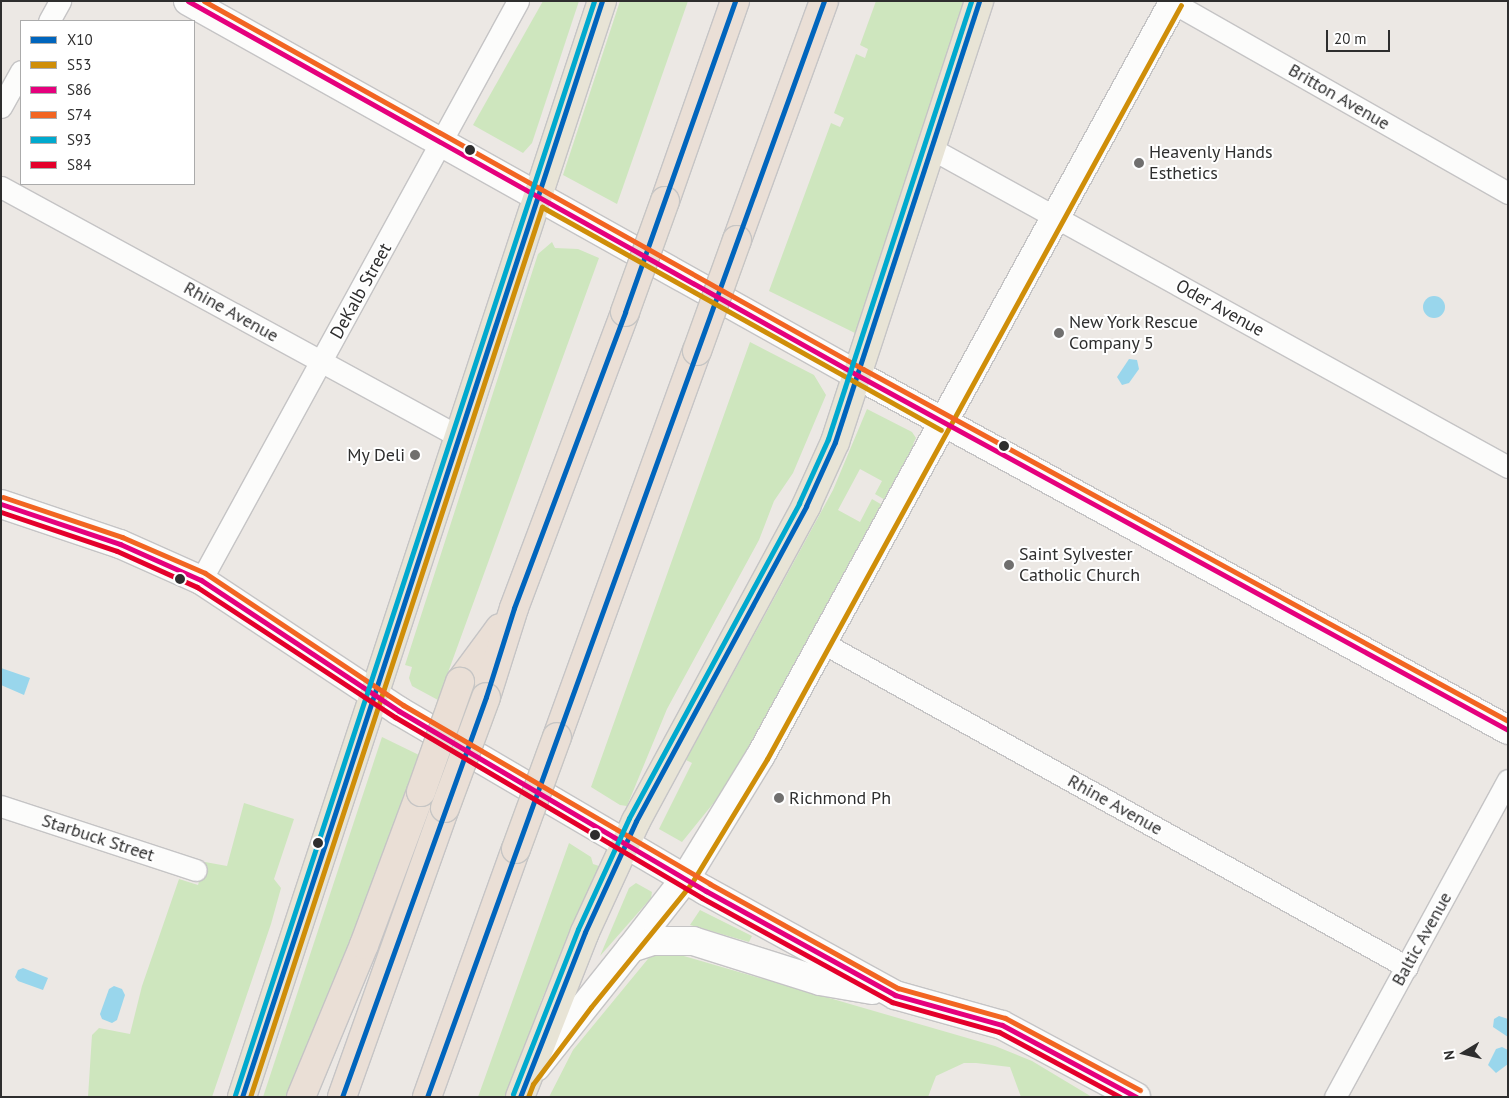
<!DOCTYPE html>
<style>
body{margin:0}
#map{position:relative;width:1509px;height:1098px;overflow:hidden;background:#ece8e4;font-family:"PT Sans",sans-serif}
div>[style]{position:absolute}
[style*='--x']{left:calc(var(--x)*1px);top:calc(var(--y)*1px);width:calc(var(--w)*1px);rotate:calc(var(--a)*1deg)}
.green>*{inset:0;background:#cee6be}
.water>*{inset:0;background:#99d6ec}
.round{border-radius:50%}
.roads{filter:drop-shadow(1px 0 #c5c4c5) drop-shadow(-1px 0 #c5c4c5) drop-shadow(0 1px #c5c4c5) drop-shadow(0 -1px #c5c4c5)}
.minor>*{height:21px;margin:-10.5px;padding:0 10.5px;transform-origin:10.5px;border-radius:10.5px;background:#fcfcfb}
.tertiary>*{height:28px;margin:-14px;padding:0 14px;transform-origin:14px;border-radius:14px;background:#fcfcfb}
.secondary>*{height:28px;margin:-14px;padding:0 14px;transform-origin:14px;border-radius:14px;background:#fcfcfb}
.primary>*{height:28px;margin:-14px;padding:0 14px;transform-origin:14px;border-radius:14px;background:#e8e4d6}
.motorway>*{height:28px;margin:-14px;padding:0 14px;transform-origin:14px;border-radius:14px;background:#eadfd6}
.bridges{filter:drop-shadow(1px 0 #c6c5c4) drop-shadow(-1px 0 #c6c5c4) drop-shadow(0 1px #c6c5c4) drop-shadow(0 -1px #c6c5c4)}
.motorway-bridge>*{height:28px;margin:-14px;padding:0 14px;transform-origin:14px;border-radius:14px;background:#eadfd6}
.bus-1>*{height:5px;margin:-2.5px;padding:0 2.5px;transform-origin:2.5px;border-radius:2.5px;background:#0065bd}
.bus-2>*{height:5px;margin:-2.5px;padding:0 2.5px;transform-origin:2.5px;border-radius:2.5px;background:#cf8e09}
.bus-3>*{height:5px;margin:-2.5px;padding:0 2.5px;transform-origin:2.5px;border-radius:2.5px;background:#e5007d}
.bus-4>*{height:5px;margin:-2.5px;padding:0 2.5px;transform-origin:2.5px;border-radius:2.5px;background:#f26522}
.bus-5>*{height:5px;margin:-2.5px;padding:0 2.5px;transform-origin:2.5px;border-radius:2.5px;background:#00a9ce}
.bus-6>*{height:5px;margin:-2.5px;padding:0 2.5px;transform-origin:2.5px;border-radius:2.5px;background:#e4002b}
.dots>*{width:14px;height:14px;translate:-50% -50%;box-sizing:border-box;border:2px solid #fff;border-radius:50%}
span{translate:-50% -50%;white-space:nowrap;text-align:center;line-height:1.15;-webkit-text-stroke:4px #fff;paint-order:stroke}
.street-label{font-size:18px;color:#2e2e2e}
.poi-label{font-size:18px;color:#2e2e2e}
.left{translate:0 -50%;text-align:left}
.right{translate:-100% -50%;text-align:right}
.frame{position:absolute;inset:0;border:2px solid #2e2e2e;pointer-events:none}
.legend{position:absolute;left:20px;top:20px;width:175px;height:165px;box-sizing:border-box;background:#fff;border:1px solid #ababab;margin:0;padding:6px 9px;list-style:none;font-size:15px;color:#2e2e2e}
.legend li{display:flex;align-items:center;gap:10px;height:25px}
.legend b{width:25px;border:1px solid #ababab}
.north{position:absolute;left:1439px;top:1028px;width:50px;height:50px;-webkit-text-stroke:4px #fff;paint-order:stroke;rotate:261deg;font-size:14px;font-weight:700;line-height:20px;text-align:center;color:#2e2e2e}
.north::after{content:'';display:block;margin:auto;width:18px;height:22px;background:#2e2e2e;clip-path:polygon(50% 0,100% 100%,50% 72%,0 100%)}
.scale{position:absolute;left:1326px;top:30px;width:64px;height:22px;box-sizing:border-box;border:2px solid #2e2e2e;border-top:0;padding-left:6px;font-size:15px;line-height:18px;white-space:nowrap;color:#2e2e2e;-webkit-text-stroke:4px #fff;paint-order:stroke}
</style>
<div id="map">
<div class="green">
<i style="clip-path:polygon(543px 1px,579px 1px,532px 143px,523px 153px,473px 125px)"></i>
<i style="clip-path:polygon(620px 1px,688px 1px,617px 204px,563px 175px)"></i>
<i style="clip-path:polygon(876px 1px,966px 1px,857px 334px,769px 291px,831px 123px,840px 127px,844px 118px,834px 113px,856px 54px,865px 58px,868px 49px,860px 45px)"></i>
<i style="clip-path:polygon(552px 242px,555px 248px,578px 249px,599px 258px,438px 700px,412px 686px,409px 678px,412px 667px,405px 665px,538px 254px)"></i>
<i style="clip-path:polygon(750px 342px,814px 375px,826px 395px,793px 473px,774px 501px,759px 540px,667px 709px,627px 806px,620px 805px,591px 787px)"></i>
<i style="clip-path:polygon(867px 409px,912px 432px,916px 438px,913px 444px,917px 446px,887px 501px,875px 494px,882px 481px,860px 469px,838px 510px,860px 522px,872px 499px,884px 506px,741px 769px,682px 842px,659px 829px,692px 763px,686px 760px,833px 490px)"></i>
<i style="clip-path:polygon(382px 737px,419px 755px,344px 959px,288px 1097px,263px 1097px)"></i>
<i style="clip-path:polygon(244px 803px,294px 819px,274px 879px,281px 888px,271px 924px,212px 1097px,88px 1097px,92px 1035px,99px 1028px,130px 1034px,142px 986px,179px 879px,198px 885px,205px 862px,227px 866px)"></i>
<i style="clip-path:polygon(569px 843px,591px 857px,593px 864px,599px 866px,542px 999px,506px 1097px,478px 1097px)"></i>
<i style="clip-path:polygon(636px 883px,652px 892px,651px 898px,600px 956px,629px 888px)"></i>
<i style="clip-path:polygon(700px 910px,752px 936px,749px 942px,690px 925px)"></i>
<i style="clip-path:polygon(670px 952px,995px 1046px,1032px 1061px,1092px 1097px,1021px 1097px,1010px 1067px,976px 1063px,964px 1063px,936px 1076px,928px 1097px,549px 1097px,573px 1050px,652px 954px)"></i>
</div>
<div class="water">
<i class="round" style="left:1423px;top:296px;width:22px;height:22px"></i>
<i style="clip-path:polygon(1129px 359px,1137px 360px,1139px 369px,1129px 383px,1122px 385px,1117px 377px)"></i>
<i style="clip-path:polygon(1px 668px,30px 678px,24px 695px,1px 685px)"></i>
<i style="clip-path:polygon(23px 968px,48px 978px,43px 990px,18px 981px,15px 977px,18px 970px)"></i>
<i style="clip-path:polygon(114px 986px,122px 989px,125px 995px,117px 1020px,112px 1023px,102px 1019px,100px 1014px,109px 989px)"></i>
<i style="clip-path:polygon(1499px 1016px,1508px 1019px,1508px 1037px,1493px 1027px,1494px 1019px)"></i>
<i style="clip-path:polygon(1502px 1047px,1508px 1050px,1508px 1064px,1496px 1073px,1488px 1065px,1496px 1049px)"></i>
</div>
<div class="roads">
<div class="minor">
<i style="--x:1170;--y:1;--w:389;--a:29.6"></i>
<i style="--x:49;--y:21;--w:23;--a:-61"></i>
<i style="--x:1;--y:107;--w:41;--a:-60.9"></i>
<i style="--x:932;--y:149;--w:658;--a:28.9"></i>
<i style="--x:1;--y:187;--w:523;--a:28.58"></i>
<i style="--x:201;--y:580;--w:660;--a:-61.3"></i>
<i style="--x:823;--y:643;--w:668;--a:29.02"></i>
<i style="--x:1;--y:806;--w:205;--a:18.2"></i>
<i style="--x:1335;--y:1097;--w:361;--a:-61.4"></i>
</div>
<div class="tertiary">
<i style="--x:631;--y:948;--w:88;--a:-52"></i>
<i style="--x:685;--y:879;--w:145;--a:-58.5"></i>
<i style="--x:761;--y:755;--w:860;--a:-61.29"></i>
</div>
<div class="secondary">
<i style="--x:188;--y:1;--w:769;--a:29.2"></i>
<i style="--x:859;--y:376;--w:739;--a:28.61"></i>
<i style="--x:1;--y:504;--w:126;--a:18.6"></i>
<i style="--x:120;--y:544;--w:89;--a:24"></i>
<i style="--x:201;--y:580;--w:237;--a:33.5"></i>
<i style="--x:399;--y:711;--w:356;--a:30.4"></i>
<i style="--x:706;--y:891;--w:216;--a:28.8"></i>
<i style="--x:895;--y:995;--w:111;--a:15.7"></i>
<i style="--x:1002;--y:1025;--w:152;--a:28.2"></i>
<i style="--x:536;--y:1067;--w:152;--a:-51.4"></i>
<i style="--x:631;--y:948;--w:22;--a:-18"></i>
<i style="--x:652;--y:941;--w:41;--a:0"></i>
<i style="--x:693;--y:941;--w:133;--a:17.5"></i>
<i style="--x:820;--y:981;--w:53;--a:9.8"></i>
</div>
<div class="primary">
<i style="--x:242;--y:1097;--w:1154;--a:-71.82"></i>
<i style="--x:520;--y:1097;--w:177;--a:-68.5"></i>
<i style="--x:585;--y:932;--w:122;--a:-65.3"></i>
<i style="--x:636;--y:821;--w:358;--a:-61.6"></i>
<i style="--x:806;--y:506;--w:70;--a:-65.6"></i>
<i style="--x:835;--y:442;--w:464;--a:-71.9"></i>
</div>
<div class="motorway">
<i style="--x:665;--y:201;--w:212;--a:-70.7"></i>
<i style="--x:737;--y:240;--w:254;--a:-70"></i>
<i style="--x:460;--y:682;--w:67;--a:-53.5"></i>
<i style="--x:486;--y:697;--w:93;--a:-72.5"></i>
<i style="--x:514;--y:608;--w:316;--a:-69.4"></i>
<i style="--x:557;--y:737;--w:411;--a:-70.1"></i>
<i style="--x:301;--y:1097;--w:165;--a:-67.5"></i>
<i style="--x:364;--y:945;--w:163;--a:-69.6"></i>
<i style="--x:342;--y:1097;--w:307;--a:-70.4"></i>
<i style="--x:427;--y:1097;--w:263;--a:-70.3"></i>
</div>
</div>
<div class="bridges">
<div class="motorway-bridge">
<i style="--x:625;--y:312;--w:118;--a:-70.2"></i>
<i style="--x:697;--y:351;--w:118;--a:-70.2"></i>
<i style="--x:421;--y:792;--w:117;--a:-70.5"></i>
<i style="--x:445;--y:808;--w:118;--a:-69.7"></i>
<i style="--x:516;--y:849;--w:119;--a:-69.9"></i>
</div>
</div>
<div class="bus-1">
<i style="--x:242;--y:1097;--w:1154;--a:-71.82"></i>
<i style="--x:342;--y:1097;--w:425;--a:-70.2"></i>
<i style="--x:486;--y:697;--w:93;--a:-72.5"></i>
<i style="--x:514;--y:608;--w:316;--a:-69.4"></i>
<i style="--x:625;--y:312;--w:330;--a:-70.5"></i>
<i style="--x:427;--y:1097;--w:1166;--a:-70.09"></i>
<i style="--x:520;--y:1097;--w:177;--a:-68.5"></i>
<i style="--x:585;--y:932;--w:122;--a:-65.3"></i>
<i style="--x:636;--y:821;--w:358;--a:-61.6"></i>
<i style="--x:806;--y:506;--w:70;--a:-65.6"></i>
<i style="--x:835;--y:442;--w:464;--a:-71.9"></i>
</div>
<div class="bus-2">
<i style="--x:250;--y:1097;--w:937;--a:-71.84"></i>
<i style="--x:542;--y:207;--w:457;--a:29.2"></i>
<i style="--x:528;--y:1097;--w:14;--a:-69"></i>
<i style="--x:533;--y:1084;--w:96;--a:-53"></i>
<i style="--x:591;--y:1007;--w:159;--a:-50.9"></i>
<i style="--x:691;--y:884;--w:146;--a:-58.7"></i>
<i style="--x:767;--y:759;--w:860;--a:-61.23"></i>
</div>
<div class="bus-3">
<i style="--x:188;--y:1;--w:769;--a:29.2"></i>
<i style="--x:859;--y:376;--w:739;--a:28.61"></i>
<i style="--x:1;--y:504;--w:126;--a:18.6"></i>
<i style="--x:120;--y:544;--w:89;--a:24"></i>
<i style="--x:201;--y:580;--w:237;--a:33.5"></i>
<i style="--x:399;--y:711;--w:356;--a:30.4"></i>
<i style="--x:706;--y:891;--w:216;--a:28.8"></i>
<i style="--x:895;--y:995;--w:111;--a:15.7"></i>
<i style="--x:1002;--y:1025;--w:152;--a:28.2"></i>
</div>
<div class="bus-4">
<i style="--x:204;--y:1;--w:755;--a:29.18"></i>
<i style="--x:863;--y:369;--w:735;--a:28.62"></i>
<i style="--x:3;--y:497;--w:126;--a:18.6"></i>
<i style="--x:122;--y:537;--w:90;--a:23.4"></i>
<i style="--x:205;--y:573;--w:238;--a:33.7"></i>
<i style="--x:403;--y:705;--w:355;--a:30.2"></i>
<i style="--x:710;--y:884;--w:215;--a:29"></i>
<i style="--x:898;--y:988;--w:111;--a:15.7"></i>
<i style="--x:1005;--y:1018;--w:153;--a:28.1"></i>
</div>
<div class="bus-5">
<i style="--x:513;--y:1094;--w:177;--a:-68.5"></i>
<i style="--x:578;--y:929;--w:122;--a:-65.3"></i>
<i style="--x:629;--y:818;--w:358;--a:-61.6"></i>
<i style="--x:799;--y:503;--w:70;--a:-65.6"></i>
<i style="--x:828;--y:439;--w:461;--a:-71.9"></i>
<i style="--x:235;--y:1095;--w:1151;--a:-71.83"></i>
</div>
<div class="bus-6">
<i style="--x:1;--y:512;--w:122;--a:18.6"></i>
<i style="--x:117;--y:551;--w:88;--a:24.2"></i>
<i style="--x:197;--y:587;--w:237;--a:33.3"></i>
<i style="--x:395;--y:717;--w:356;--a:30.5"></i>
<i style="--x:702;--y:898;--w:217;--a:28.7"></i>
<i style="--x:892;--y:1002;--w:111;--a:15.7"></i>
<i style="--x:999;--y:1032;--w:137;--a:28.2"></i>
</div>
<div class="dots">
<i style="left:470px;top:150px;background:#2e2e2e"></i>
<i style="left:1139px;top:163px;background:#706f6e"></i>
<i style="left:1059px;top:333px;background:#706f6e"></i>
<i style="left:1004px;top:446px;background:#2e2e2e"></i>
<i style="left:415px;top:455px;background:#706f6e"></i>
<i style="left:1009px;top:565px;background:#706f6e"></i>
<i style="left:180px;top:579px;background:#2e2e2e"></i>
<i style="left:779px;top:798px;background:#706f6e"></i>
<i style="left:595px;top:835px;background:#2e2e2e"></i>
<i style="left:318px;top:843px;background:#2e2e2e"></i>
</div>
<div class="street-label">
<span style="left:1339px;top:97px;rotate:30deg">Britton Avenue</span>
<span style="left:361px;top:291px;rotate:-61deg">DeKalb Street</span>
<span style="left:1220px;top:308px;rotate:29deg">Oder Avenue</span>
<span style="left:231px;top:312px;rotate:29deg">Rhine Avenue</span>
<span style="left:1115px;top:805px;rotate:29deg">Rhine Avenue</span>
<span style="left:98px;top:838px;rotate:18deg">Starbuck Street</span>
<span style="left:1422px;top:939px;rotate:-61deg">Baltic Avenue</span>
</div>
<div class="poi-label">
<span class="left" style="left:1149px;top:163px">Heavenly Hands<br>Esthetics</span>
<span class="left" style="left:1069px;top:333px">New York Rescue<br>Company 5</span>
<span class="right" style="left:405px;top:455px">My Deli</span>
<span class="left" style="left:1019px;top:565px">Saint Sylvester<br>Catholic Church</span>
<span class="left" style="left:789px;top:798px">Richmond Ph</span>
</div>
<div class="frame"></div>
<ul class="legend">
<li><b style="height:6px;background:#0065bd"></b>X10</li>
<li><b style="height:6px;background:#cf8e09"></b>S53</li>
<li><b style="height:6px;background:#e5007d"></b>S86</li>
<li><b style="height:6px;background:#f26522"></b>S74</li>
<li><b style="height:6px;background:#00a9ce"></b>S93</li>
<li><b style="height:6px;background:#e4002b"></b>S84</li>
</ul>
<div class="north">N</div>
<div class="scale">20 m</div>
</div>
